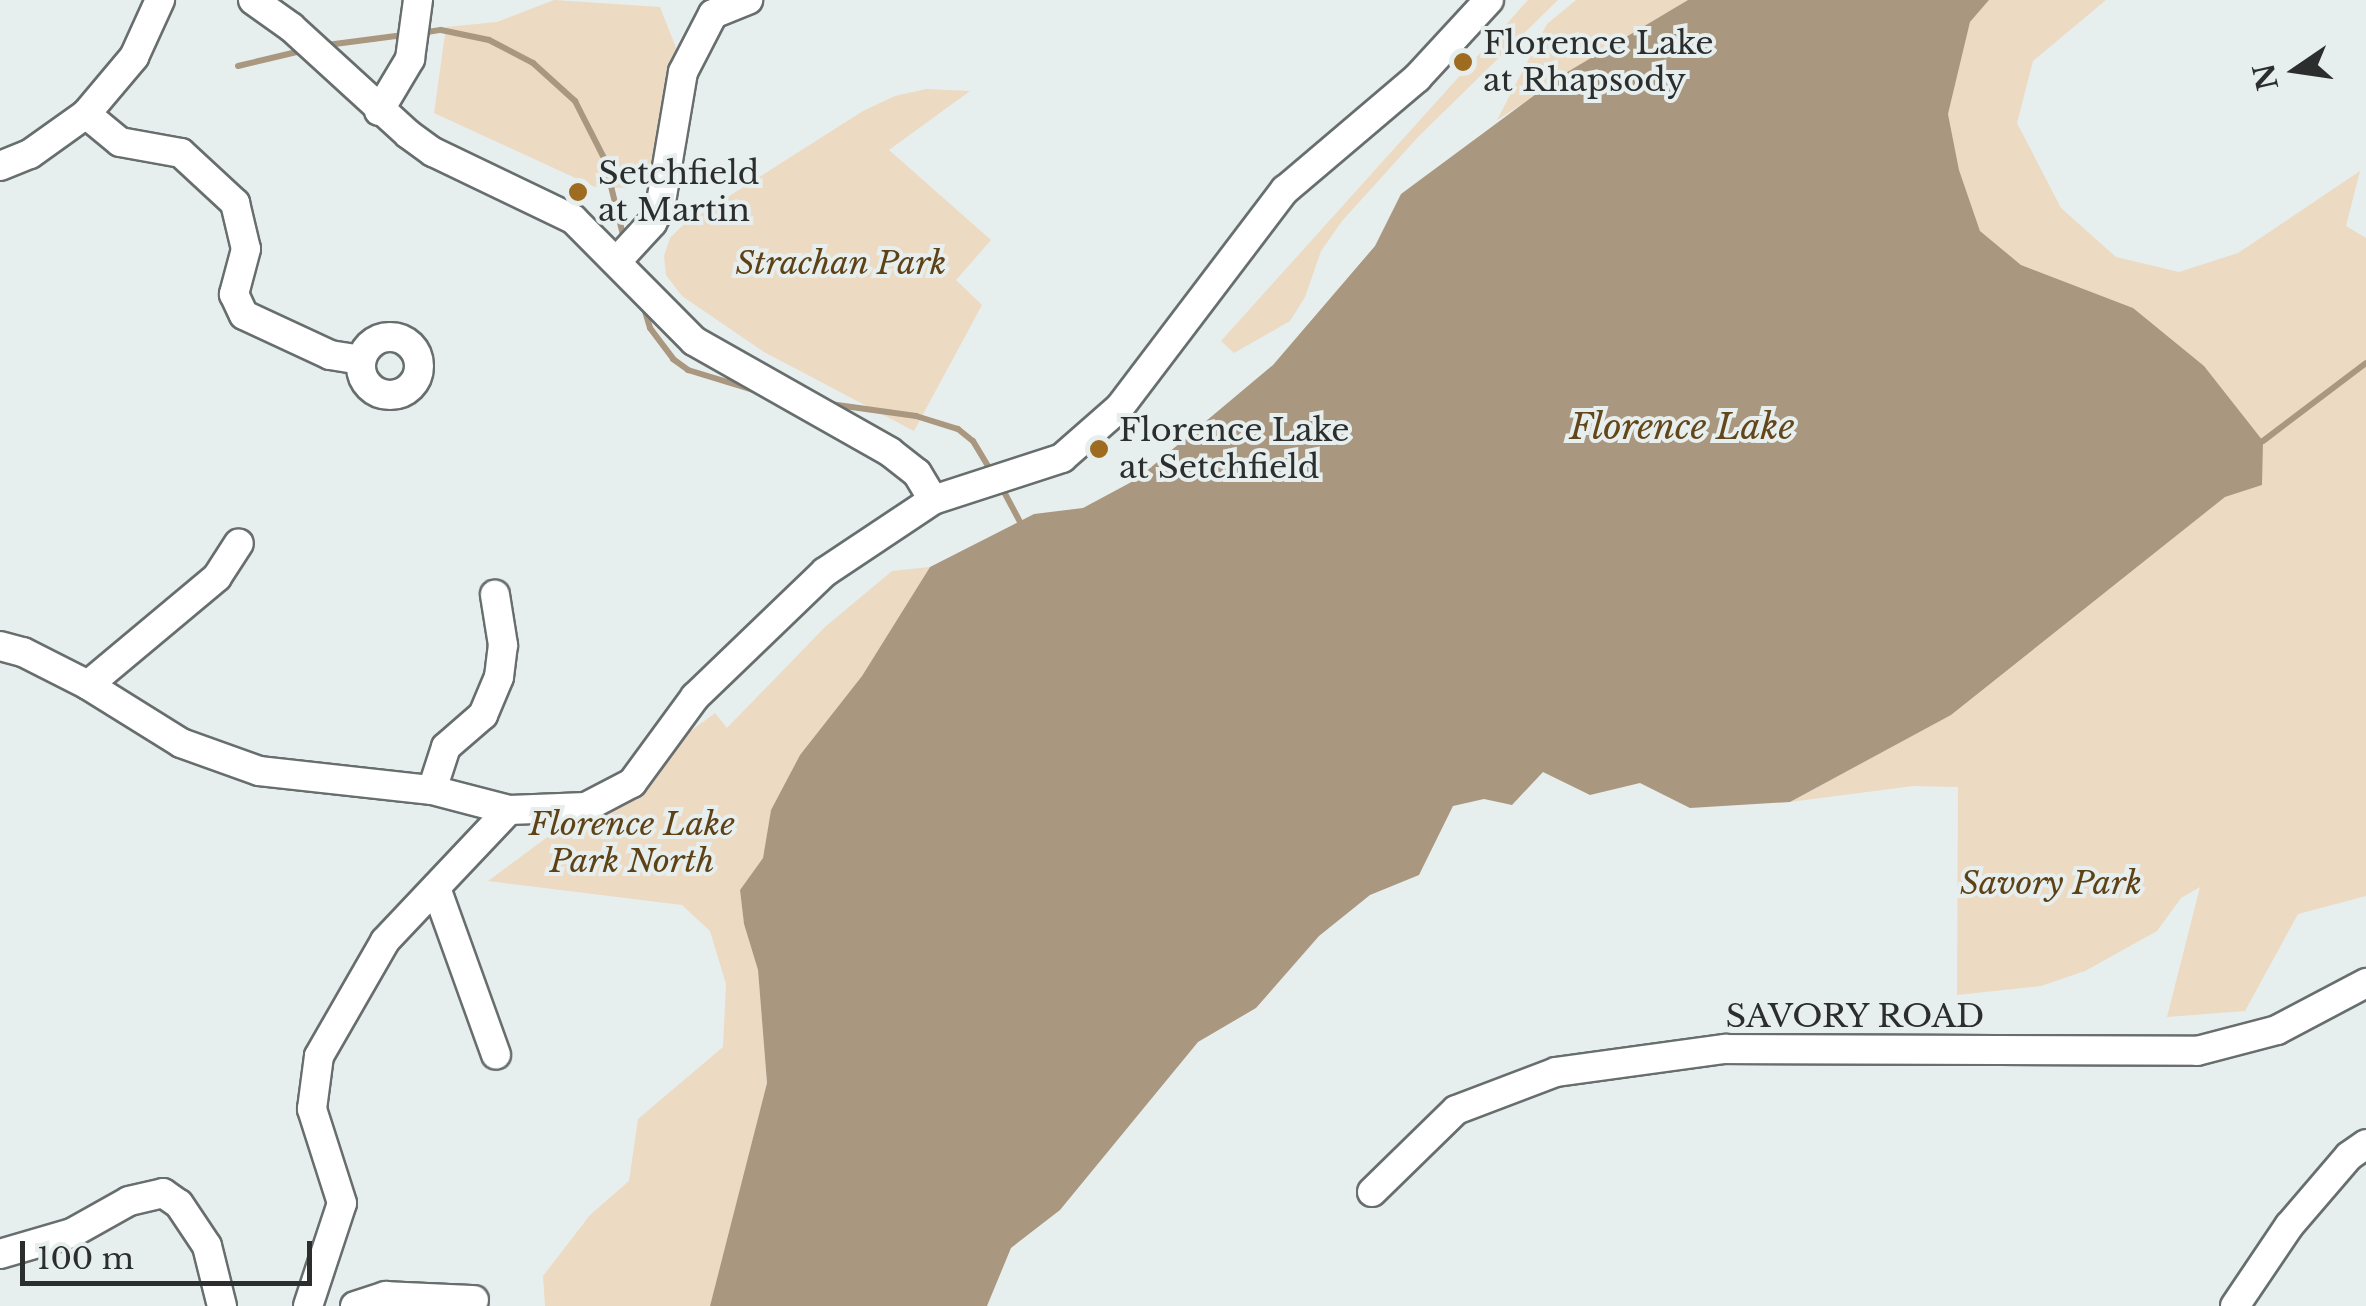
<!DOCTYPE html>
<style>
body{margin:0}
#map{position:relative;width:2366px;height:1306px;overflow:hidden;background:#e7eeee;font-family:"Libre Baskerville",serif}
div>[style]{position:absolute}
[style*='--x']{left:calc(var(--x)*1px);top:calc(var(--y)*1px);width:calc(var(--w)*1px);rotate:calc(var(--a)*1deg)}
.green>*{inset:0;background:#ecdac3}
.water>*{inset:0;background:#aa977f}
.stream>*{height:6px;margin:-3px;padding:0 3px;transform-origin:3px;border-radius:3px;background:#aa977f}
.roads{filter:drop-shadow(2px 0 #686e6e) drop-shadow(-2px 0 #686e6e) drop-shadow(0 2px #686e6e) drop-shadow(0 -2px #686e6e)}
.minor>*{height:28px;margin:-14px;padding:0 14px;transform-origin:14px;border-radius:14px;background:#fff}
.minor>.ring{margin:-14px;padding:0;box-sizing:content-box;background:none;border:28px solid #fff;border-radius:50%}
.dots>*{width:28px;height:28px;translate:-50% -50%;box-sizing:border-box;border:5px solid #e7eeee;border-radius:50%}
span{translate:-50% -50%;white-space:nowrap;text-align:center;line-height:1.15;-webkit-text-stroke:8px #e7eeee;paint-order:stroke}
.poi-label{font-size:32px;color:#2c2e2e}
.left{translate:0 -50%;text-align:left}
.park-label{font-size:32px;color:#5e4115;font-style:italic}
.street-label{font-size:32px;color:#2c2e2e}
.water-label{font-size:35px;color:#64461b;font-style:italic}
.north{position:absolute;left:2246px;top:20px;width:100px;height:100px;-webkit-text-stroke:8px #e7eeee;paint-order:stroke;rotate:257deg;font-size:28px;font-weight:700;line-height:40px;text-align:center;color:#2c2e2e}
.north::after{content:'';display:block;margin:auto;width:35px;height:45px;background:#2c2e2e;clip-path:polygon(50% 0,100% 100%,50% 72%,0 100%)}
.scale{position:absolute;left:20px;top:1241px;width:292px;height:45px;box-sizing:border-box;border:5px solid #2c2e2e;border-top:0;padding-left:12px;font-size:30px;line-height:35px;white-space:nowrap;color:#2c2e2e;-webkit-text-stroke:8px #e7eeee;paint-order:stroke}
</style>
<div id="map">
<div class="green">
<i style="clip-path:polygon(554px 0,660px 7px,680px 58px,655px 173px,629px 188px,595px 187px,434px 113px,446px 27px,497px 22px)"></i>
<i style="clip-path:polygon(1528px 0,1558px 0,1418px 137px,1342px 221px,1321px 251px,1305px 297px,1290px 321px,1234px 353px,1221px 341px)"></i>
<i style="clip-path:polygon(1576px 0,1688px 0,1497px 120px,1547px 24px)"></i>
<i style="clip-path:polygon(1989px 0,2106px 0,2033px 61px,2017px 123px,2061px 208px,2116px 257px,2179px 272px,2238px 253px,2360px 171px,2346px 226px,2366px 238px,2366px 896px,2298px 914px,2245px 1011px,2167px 1017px,2200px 887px,2181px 898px,2157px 931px,2085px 971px,2041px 986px,1957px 995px,1958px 787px,1913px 786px,1790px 802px,1951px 715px,2225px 497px,2262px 485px,2133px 308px,2021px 265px,1980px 231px,1959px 170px,1948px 114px,1970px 22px)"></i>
<i style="clip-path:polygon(926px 89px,970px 91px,889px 150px,991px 240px,956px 280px,982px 305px,914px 431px,764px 352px,682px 296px,666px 275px,664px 256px,670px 238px,682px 226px,863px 111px,895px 96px)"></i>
<i style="clip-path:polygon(930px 567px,862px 676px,800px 755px,771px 810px,763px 858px,740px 890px,744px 924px,758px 970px,767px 1083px,710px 1306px,545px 1306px,543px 1276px,590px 1215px,629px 1181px,638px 1119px,723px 1047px,726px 984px,710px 931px,682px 905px,488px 881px,643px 766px,653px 779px,688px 733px,715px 713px,727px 728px,825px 627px,892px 571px)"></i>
</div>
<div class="water">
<i style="clip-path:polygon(1688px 0,1989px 0,1970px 22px,1948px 114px,1959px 170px,1980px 231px,2021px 265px,2133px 308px,2204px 366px,2263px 441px,2262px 485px,2225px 497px,1951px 715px,1790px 802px,1690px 808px,1640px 783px,1590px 795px,1543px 772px,1512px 805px,1484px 799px,1453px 806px,1419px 875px,1370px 895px,1319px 936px,1256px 1008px,1198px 1042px,1060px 1210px,1011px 1248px,987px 1306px,710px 1306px,767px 1083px,758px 970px,744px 924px,740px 890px,763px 858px,771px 810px,800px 755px,862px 676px,930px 567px,1034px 514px,1083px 508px,1137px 479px,1273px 365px,1375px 246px,1401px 194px,1559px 77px)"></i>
</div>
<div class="stream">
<i style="--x:421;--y:33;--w:20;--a:-9"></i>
<i style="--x:441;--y:30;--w:49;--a:11.8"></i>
<i style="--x:489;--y:40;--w:50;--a:27.6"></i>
<i style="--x:533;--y:63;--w:57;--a:42.1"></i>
<i style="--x:575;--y:101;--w:64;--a:63"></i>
<i style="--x:604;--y:158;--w:88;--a:76.1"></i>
<i style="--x:327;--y:45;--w:77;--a:-7.5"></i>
<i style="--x:238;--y:66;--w:69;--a:-13.4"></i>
<i style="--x:644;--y:308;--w:21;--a:73"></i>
<i style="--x:650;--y:328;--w:39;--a:53"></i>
<i style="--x:673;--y:359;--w:19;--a:36"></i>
<i style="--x:688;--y:370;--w:69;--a:16.9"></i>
<i style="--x:830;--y:404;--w:87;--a:7.9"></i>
<i style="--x:916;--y:416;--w:44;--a:17.2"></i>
<i style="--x:958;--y:429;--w:19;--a:39"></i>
<i style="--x:973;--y:441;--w:37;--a:59"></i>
<i style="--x:2263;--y:441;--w:129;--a:-37.1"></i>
<i style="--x:1002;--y:488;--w:38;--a:62"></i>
</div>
<div class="roads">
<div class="minor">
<i style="--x:253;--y:0;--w:47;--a:35.4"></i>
<i style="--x:291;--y:27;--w:159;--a:42.4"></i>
<i style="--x:408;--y:134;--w:31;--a:36"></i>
<i style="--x:433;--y:152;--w:155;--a:25.6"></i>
<i style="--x:573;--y:219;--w:172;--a:45.2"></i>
<i style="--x:694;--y:341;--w:225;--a:29.5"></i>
<i style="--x:890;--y:452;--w:34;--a:38"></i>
<i style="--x:917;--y:473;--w:31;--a:59"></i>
<i style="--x:379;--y:111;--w:61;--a:-59.2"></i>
<i style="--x:410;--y:59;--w:60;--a:-82.3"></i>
<i style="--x:86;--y:114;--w:44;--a:39.5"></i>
<i style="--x:120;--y:142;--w:62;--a:10.2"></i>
<i style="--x:181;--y:153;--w:74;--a:42.8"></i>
<i style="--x:235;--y:203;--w:47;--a:76.6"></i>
<i style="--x:246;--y:249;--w:47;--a:104.9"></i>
<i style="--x:234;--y:294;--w:23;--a:65"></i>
<i style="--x:244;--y:315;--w:95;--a:24.9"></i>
<i style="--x:330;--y:355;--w:31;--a:9"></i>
<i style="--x:0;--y:166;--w:32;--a:-22"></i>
<i style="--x:30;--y:154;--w:69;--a:-35.5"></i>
<i style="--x:86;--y:114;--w:75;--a:-49.9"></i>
<i style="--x:134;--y:57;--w:63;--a:-65.5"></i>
<i style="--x:617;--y:261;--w:52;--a:-47.4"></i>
<i style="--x:652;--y:223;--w:17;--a:-62"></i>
<i style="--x:660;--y:208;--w:138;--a:-80.4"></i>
<i style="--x:683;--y:72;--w:65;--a:-62.7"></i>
<i style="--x:713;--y:14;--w:38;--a:-22"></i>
<i class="ring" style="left:361px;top:337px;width:30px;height:30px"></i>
<i style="--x:0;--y:646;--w:24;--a:15"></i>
<i style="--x:23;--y:652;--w:73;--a:26.9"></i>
<i style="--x:88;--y:685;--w:110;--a:31.9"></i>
<i style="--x:181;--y:743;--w:83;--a:19.7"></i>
<i style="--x:259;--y:771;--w:174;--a:6.3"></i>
<i style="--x:432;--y:790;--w:80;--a:14.6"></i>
<i style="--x:88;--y:685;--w:168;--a:-39.9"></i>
<i style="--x:217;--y:577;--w:40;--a:-57.1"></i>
<i style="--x:432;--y:790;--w:45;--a:-72"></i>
<i style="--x:446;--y:747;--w:49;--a:-40.9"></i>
<i style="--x:483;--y:715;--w:41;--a:-67.2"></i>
<i style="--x:499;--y:677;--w:32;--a:-83"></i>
<i style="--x:503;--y:645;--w:51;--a:-99.1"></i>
<i style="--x:436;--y:888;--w:177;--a:70.2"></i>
<i style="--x:1372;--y:1192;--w:117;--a:-44.3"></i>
<i style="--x:1456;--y:1110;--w:107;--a:-20.8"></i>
<i style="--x:1556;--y:1072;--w:171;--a:-7.8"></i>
<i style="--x:1725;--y:1049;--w:472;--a:0.2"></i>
<i style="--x:2197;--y:1051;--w:83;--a:-14.7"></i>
<i style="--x:2277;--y:1030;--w:101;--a:-27.8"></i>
<i style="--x:0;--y:1254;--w:75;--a:-16.3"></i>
<i style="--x:72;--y:1233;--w:65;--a:-29.3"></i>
<i style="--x:129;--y:1201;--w:35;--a:-13"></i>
<i style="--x:163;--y:1193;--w:19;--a:35"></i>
<i style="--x:179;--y:1204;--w:50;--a:56.3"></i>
<i style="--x:207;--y:1246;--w:62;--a:76"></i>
<i style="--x:308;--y:1306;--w:108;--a:-71.7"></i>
<i style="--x:342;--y:1203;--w:99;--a:-107.7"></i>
<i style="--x:312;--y:1109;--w:53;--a:-82.5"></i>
<i style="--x:319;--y:1056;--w:133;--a:-60.1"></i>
<i style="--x:385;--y:941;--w:180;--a:-46.6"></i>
<i style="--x:509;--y:810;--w:77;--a:-2.2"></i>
<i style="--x:586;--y:807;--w:52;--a:-27.6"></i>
<i style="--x:632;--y:783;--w:107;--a:-53.8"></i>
<i style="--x:695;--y:697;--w:180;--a:-43.9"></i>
<i style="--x:825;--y:572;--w:130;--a:-33.7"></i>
<i style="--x:933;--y:500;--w:136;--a:-18"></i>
<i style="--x:1062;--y:458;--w:77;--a:-41.3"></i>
<i style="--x:1120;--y:407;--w:273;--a:-52.8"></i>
<i style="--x:1285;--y:190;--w:173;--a:-40.3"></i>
<i style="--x:1417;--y:78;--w:106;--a:-47.3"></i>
<i style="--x:355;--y:1306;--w:33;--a:-18"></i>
<i style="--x:386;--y:1296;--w:88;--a:2.6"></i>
<i style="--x:2235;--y:1306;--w:97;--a:-56"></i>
<i style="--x:2289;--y:1226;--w:92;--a:-49.4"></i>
<i style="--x:2349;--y:1156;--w:21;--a:-35"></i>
</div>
</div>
<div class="dots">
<i style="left:1463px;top:62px;background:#9d6c20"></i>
<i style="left:578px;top:192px;background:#9d6c20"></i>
<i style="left:1099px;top:449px;background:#9d6c20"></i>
</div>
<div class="poi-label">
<span class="left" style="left:1483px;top:62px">Florence Lake<br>at Rhapsody</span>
<span class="left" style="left:598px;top:192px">Setchfield<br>at Martin</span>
<span class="left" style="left:1119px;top:449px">Florence Lake<br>at Setchfield</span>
</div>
<div class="park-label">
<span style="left:841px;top:263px">Strachan Park</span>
<span style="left:632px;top:843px">Florence Lake<br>Park North</span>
<span style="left:2051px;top:883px">Savory Park</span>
</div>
<div class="street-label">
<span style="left:1855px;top:1016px">SAVORY ROAD</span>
</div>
<div class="water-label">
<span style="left:1682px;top:427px">Florence Lake</span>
</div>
<div class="north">N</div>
<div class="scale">100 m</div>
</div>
